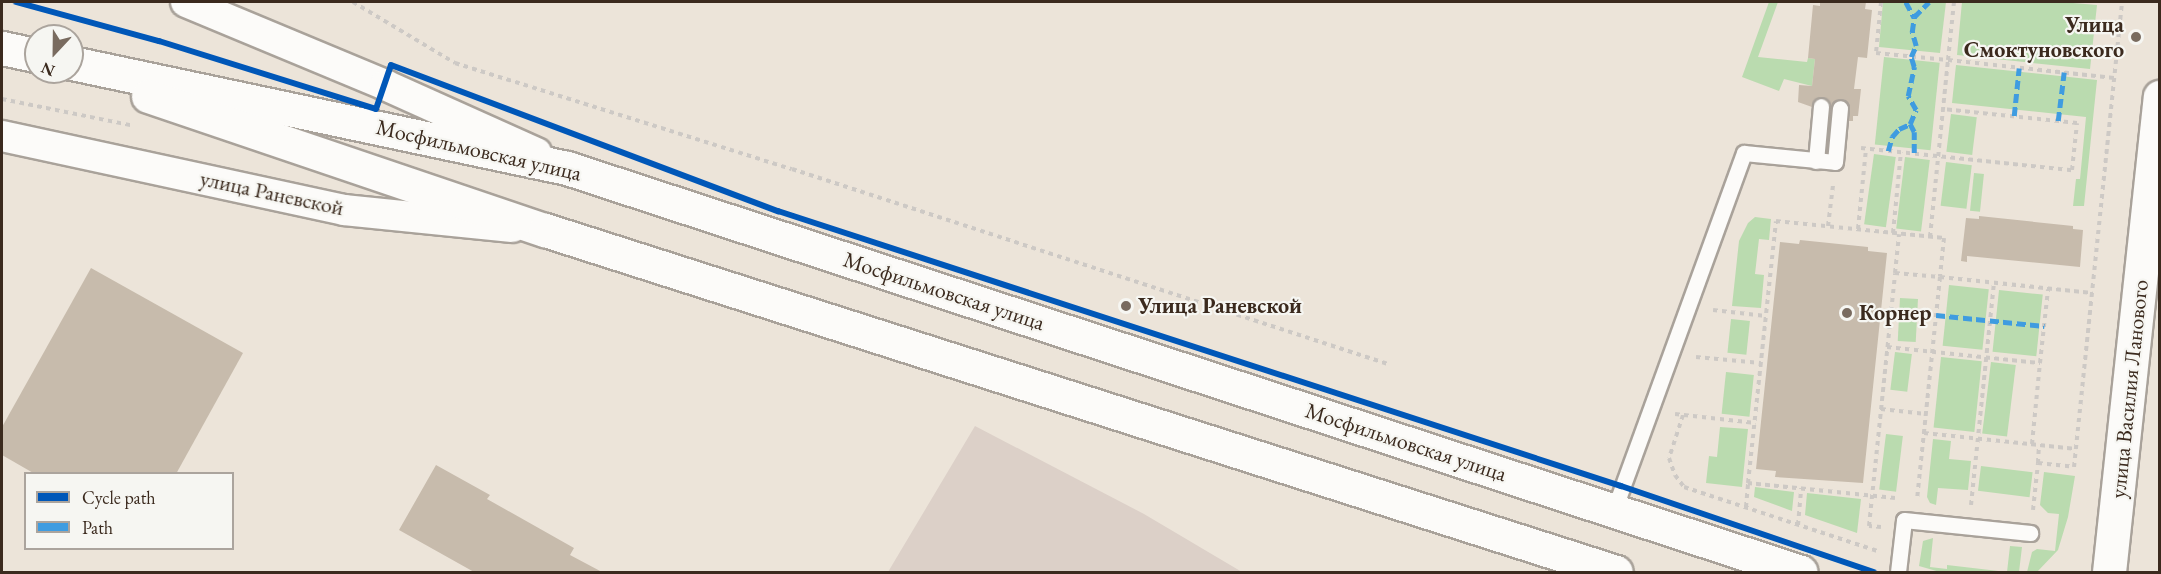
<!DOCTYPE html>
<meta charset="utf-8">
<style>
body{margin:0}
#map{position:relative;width:2161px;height:574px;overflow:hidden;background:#ece4d9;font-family:"EB Garamond",serif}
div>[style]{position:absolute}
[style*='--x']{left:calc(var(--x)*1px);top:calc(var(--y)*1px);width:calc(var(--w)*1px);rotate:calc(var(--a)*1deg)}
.industrial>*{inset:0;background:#dcd0c8}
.green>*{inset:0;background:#badbaf;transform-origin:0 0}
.building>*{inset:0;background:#c7bbac}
.path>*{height:4px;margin-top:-2px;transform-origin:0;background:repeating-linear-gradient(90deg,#cdc9c5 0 4.5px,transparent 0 9px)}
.roads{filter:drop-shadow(2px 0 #a9a29a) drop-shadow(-2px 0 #a9a29a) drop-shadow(0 2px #a9a29a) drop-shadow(0 -2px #a9a29a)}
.service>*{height:15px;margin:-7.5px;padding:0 7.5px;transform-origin:7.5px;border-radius:7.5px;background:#fcfbf9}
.minor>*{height:30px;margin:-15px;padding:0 15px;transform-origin:15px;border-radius:15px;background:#fcfbf9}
.tertiary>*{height:33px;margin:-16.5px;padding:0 16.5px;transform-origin:16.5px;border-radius:16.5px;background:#fcfbf9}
.quiet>*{height:4.5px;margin-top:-2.25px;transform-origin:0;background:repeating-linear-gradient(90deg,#3f9ce0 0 9px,transparent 0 13.5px)}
.cycleway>*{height:6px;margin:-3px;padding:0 3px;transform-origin:3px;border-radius:3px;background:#0057b8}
.dots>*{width:16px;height:16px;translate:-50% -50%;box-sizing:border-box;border:3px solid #f6f6f2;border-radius:50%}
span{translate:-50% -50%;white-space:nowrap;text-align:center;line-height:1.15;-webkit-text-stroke:4.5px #f6f6f2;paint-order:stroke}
.poi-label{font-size:22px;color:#3b2a1e;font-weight:700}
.right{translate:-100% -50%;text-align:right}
.left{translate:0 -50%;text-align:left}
.street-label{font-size:22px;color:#3b2a1e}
.frame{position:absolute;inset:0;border:3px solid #3b2a1e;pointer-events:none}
.legend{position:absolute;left:24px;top:472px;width:210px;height:78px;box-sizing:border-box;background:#f6f6f2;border:2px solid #aba49d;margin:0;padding:8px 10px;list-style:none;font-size:18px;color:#3b2a1e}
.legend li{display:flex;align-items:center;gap:12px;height:30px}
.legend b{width:30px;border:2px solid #aba49d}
.north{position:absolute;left:24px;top:24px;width:60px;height:60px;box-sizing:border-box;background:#f6f6f2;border:2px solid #aba49d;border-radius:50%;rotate:202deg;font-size:16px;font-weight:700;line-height:24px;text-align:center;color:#3b2a1e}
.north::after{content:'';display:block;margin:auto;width:21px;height:27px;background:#796b5f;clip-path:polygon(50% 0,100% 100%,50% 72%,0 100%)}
</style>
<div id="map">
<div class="industrial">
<i style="clip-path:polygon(975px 426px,1144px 514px,1242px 572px,888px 572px)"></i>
</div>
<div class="green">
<i style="clip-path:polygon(1769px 2px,1778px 2px,1758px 57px,1807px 62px,1808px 58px,1815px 59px,1812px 86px,1784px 79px,1779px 91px,1742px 77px)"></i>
<i style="clip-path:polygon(1883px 2px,1946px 2px,1940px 53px,1879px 47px)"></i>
<i style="clip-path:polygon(1962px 2px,2061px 2px,2097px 5px,2090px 69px,1957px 55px)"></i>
<i style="left:1884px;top:57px;width:56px;height:88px;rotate:6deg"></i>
<i style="clip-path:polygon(1956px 65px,2097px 80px,2084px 206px,2073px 206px,2076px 179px,2080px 179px,2086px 117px,1952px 103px)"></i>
<i style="left:1951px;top:114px;width:26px;height:38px;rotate:7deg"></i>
<i style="left:1874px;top:154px;width:22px;height:71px;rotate:8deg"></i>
<i style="left:1905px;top:157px;width:25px;height:72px;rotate:7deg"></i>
<i style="left:1946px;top:162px;width:26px;height:44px;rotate:7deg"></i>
<i style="left:1974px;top:173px;width:10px;height:38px;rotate:6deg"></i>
<i style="clip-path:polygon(1755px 217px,1771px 219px,1769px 240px,1759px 239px,1755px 274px,1764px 275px,1761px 308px,1732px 306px,1739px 241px,1748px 223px)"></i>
<i style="left:1949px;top:285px;width:40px;height:61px;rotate:6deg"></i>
<i style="left:1999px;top:290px;width:44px;height:62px;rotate:6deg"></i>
<i style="left:1900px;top:298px;width:18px;height:43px;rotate:3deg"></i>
<i style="left:1731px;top:319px;width:19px;height:34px;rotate:6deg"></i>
<i style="left:1895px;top:352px;width:17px;height:38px;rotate:7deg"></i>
<i style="left:1941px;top:357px;width:41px;height:71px;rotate:6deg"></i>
<i style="left:1991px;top:362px;width:25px;height:72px;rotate:7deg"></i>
<i style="left:1726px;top:372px;width:28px;height:42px;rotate:6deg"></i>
<i style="clip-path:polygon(1720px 427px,1748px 429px,1742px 487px,1706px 483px,1709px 456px,1717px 457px)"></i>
<i style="left:1886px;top:434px;width:17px;height:56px;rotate:7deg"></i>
<i style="clip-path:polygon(1933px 439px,1951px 441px,1949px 459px,1971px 461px,1968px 490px,1938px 488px,1936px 505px,1930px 503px,1927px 497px)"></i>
<i style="left:1981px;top:466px;width:52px;height:25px;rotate:7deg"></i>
<i style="clip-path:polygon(2044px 472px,2075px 476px,2068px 517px,2058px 550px,2037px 572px,2027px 572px,2032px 552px,2037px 549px,2055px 551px,2059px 514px,2048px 513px,2040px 505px)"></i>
<i style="clip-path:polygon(1755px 487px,1794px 492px,1792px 511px,1754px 497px)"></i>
<i style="clip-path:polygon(1807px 493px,1861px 499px,1857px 533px,1805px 515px)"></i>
<i style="clip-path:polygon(1933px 538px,1930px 567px,1947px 569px,1947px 565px,2007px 572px,2010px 546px,2022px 547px,2019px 572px,1940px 572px,1919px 566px,1923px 541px)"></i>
</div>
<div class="building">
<i style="clip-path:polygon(1820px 2px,1866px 2px,1865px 9px,1872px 10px,1867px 58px,1858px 57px,1854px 89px,1861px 89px,1858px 116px,1853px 116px,1853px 121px,1849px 121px,1850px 109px,1812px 105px,1812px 107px,1798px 102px,1799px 85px,1812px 86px,1815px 59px,1808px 58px,1813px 5px,1820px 6px)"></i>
<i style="clip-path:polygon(1979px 216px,2073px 226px,2073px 229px,2083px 230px,2080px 267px,1967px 256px,1967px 262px,1961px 261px,1966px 218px,1979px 219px)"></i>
<i style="clip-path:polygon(1800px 240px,1868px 247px,1868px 251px,1887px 253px,1863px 483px,1775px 477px,1776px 471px,1756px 469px,1780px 242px,1799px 244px)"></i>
<i style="clip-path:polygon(91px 268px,243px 353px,176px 474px,35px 474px,2px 455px,2px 427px)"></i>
<i style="clip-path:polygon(436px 465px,490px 495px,487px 499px,574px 548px,570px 555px,602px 572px,474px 572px,399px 530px)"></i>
</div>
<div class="path">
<i style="--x:353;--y:2;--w:119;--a:30.9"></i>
<i style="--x:455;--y:63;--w:353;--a:17.5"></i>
<i style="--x:792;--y:169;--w:627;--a:18.12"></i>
<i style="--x:1881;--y:2;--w:51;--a:95.6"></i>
<i style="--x:1876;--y:53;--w:72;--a:5.6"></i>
<i style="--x:1948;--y:60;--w:58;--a:-84.1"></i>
<i style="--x:2;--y:99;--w:131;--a:11.5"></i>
<i style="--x:556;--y:127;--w:16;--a:22"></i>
<i style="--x:1861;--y:148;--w:212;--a:6"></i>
<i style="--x:2072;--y:170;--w:47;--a:-83.9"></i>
<i style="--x:2077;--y:123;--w:135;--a:-174"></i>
<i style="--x:1828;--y:226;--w:41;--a:-83"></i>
<i style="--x:1858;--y:229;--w:80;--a:-84.3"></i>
<i style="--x:1893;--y:233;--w:81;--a:-84.4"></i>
<i style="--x:1930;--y:237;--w:178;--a:-84.2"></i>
<i style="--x:1948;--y:60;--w:167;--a:6.2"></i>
<i style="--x:1895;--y:273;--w:39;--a:-84"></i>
<i style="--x:1713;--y:310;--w:53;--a:6.5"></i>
<i style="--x:1887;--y:347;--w:154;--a:6"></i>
<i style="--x:2040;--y:363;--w:74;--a:-83.8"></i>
<i style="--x:1696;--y:357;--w:65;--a:5.3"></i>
<i style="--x:1881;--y:409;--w:45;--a:6.3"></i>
<i style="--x:1675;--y:414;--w:81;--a:6.4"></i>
<i style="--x:1683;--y:415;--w:45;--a:108"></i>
<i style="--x:1669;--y:458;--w:18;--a:71"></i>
<i style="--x:1675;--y:475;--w:15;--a:53"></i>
<i style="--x:1684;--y:487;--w:203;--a:18.3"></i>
<i style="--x:1924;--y:433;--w:153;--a:6"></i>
<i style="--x:2032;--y:444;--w:81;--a:-84.4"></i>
<i style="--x:2038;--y:463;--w:18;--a:-87"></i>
<i style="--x:1895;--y:498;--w:148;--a:-174.2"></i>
<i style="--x:1748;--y:483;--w:263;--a:-83.9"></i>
<i style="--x:1776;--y:221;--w:169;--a:5.8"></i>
<i style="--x:1944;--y:238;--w:39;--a:96"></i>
<i style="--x:1940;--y:277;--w:153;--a:6"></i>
<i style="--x:1971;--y:505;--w:223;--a:-84.1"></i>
<i style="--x:1746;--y:507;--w:24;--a:-85"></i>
<i style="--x:2033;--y:510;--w:47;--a:-83.9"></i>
<i style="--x:2038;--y:463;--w:36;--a:6"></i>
<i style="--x:2074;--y:467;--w:467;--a:-84.1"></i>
<i style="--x:1798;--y:525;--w:37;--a:-85"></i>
<i style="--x:1881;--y:527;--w:12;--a:-175"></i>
<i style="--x:1869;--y:526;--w:254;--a:-84.1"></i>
<i style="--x:1895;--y:273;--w:45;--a:5.1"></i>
<i style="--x:1940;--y:277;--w:223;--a:95.9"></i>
<i style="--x:1832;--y:558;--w:44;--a:18.4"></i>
</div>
<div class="roads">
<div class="service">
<i style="--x:1816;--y:161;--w:55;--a:-84.8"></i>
<i style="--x:1614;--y:510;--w:380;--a:-70"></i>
<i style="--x:1744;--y:153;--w:91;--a:5.6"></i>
<i style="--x:1835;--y:162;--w:54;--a:-84.7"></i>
<i style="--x:1898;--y:572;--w:52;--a:-83.4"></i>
<i style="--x:1904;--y:520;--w:127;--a:5.9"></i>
</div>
<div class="minor">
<i style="--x:186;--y:2;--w:216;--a:22.6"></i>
<i style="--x:385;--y:85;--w:166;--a:24.2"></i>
<i style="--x:2;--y:136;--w:350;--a:12.2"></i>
<i style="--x:344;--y:210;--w:169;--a:5.8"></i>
</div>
<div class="tertiary">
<i style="--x:2;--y:48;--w:35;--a:12"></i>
<i style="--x:72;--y:63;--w:506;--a:11.98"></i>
<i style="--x:567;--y:168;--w:1298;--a:18.13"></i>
<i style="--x:148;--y:96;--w:419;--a:18.7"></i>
<i style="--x:545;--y:230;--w:1124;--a:17.71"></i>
<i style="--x:2109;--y:572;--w:478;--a:-83.9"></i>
</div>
</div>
<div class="quiet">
<i style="--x:1906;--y:2;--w:17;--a:62"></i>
<i style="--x:2014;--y:116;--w:48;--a:-84.1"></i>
<i style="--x:2058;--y:121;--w:49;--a:-83"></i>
<i style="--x:1888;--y:151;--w:15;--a:-74"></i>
<i style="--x:1892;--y:137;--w:11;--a:-49"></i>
<i style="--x:1899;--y:129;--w:12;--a:-24"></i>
<i style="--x:1914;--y:153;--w:21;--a:-90"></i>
<i style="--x:1914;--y:132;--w:9;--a:-117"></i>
<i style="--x:1910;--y:124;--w:15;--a:-67"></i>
<i style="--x:1916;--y:110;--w:16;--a:-120"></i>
<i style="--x:1908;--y:96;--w:30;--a:-78"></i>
<i style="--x:1914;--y:67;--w:10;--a:-107"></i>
<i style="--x:1911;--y:57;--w:12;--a:-66"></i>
<i style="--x:1916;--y:46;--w:15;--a:-106"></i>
<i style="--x:1912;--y:32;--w:15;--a:-82"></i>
<i style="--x:1914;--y:17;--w:21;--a:-45"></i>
<i style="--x:1936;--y:315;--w:109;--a:5.8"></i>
</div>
<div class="cycleway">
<i style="--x:16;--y:2;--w:148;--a:15.3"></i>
<i style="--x:159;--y:41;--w:227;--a:17.4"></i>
<i style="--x:376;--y:109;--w:46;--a:-71.2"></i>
<i style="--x:391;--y:65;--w:414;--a:20.7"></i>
<i style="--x:778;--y:211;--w:887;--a:18.07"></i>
<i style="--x:1621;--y:486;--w:267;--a:18.8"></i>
</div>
<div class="dots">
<i style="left:2136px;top:37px;background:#796b5f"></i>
<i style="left:1126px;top:306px;background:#796b5f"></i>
<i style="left:1847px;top:313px;background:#796b5f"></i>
</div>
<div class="poi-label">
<span class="right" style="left:2124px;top:37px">Улица<br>Смоктуновского</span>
<span class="left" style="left:1138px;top:306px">Улица Раневской</span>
<span class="left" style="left:1859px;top:313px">Корнер</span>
</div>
<div class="street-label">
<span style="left:479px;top:150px;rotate:13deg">Мосфильмовская улица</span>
<span style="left:272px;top:193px;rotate:12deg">улица Раневской</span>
<span style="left:944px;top:291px;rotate:18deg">Мосфильмовская улица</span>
<span style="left:2129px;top:389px;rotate:-84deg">улица Василия Ланового</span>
<span style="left:1406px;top:442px;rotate:18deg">Мосфильмовская улица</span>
</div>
<div class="frame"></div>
<ul class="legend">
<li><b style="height:8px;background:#0057b8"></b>Cycle path</li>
<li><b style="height:8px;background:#3f9ce0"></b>Path</li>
</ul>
<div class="north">N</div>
</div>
